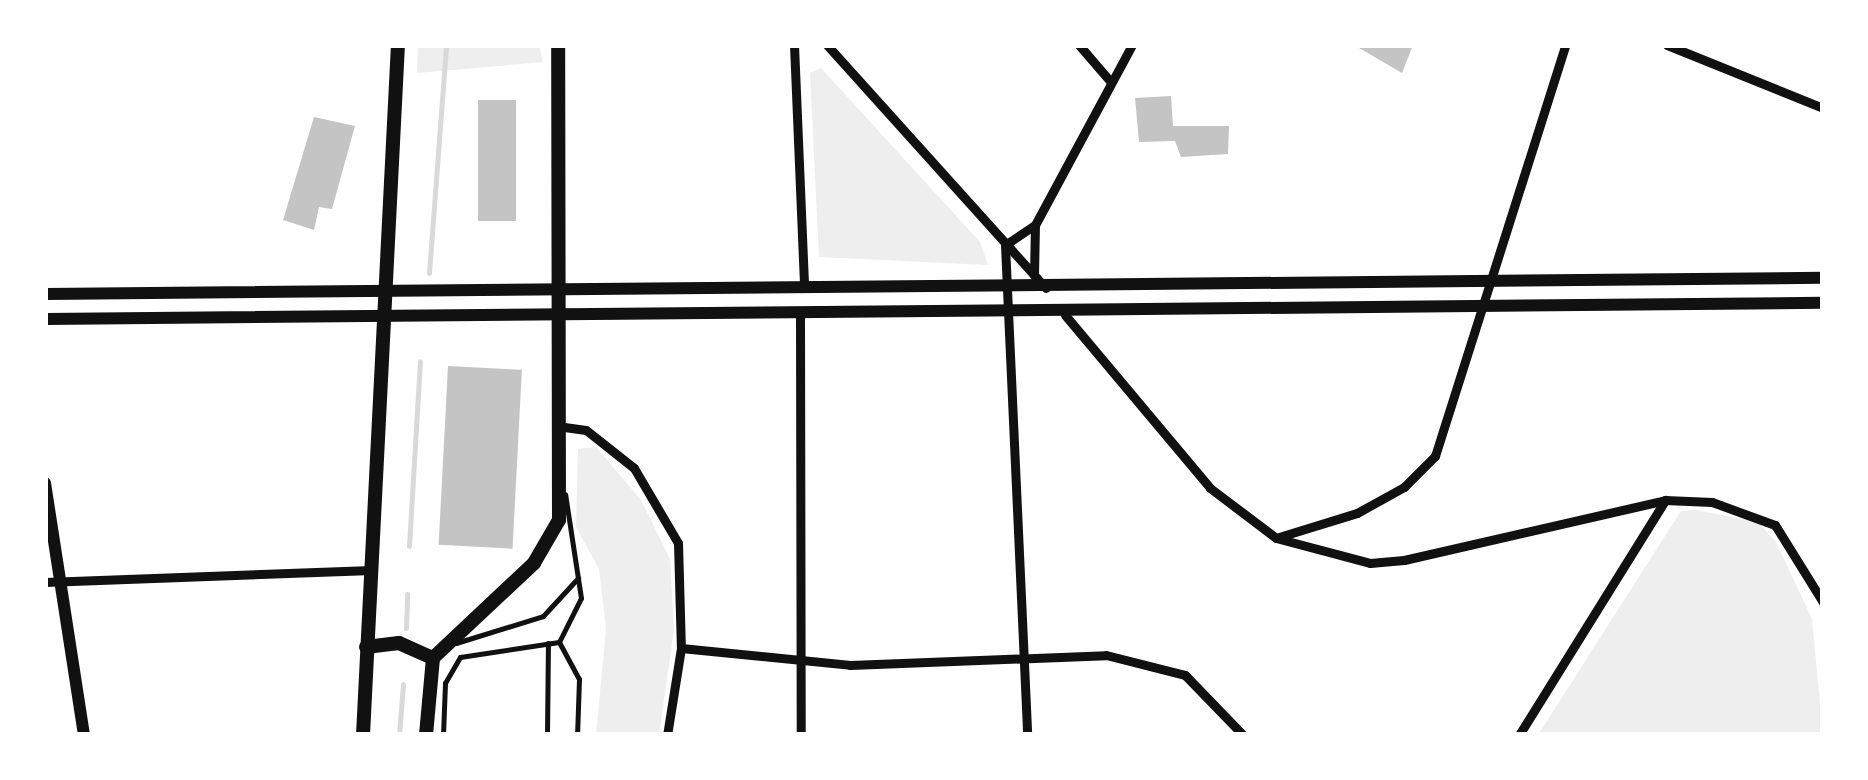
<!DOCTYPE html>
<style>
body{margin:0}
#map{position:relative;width:1868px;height:780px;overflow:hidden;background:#fff;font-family:"IBM Plex Sans",sans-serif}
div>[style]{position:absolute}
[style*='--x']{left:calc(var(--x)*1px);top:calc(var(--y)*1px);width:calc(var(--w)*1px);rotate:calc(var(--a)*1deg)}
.green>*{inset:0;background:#eee}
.stream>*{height:5px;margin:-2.5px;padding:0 2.5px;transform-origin:2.5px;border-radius:2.5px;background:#d9d9d9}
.building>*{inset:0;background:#c4c4c4;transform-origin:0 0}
.service>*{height:5px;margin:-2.5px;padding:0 2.5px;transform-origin:2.5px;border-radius:2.5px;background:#111}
.minor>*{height:9px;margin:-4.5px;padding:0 4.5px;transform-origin:4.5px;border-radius:4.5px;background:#111}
.secondary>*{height:12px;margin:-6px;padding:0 6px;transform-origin:6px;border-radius:6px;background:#111}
.primary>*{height:14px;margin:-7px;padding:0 7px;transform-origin:7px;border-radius:7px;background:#111}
span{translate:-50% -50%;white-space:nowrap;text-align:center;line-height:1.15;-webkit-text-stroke:8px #fff;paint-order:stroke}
.frame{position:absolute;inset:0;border:48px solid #fff;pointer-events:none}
</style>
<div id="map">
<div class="green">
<i style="clip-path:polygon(418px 45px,539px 45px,543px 62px,417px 73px)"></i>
<i style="clip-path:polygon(821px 68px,980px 242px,988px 265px,819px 257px,810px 73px)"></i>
<i style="clip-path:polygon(596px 447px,641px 500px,670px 559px,674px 629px,659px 735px,596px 735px,606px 628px,599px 569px,576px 527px,578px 449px)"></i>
<i style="clip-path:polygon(1696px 510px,1758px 522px,1776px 542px,1812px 619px,1823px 735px,1538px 735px,1681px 511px)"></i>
</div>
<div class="stream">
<i style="--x:429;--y:273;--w:229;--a:-85.7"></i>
<i style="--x:409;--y:546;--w:185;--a:-86.6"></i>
<i style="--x:406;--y:628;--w:34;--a:-88"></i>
<i style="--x:399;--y:735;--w:51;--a:-85.5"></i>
</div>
<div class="building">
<i style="clip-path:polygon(1354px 45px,1413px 45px,1402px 73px)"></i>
<i style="clip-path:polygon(1171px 96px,1173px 126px,1229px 126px,1228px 154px,1181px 157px,1175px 141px,1139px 142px,1135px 98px)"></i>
<i style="left:478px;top:100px;width:38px;height:121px"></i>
<i style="clip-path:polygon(314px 117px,355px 126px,332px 209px,319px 207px,314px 230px,283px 220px)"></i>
<i style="left:448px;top:366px;width:74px;height:179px;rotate:3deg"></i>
</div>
<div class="service">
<i style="--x:559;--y:642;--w:49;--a:-63.4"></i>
<i style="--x:581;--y:598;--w:105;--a:-98.7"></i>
<i style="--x:456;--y:643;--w:91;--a:-17.2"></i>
<i style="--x:543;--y:616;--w:52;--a:-47.4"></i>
<i style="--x:443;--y:735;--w:52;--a:-87.8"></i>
<i style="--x:445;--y:683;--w:30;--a:-60"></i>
<i style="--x:460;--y:657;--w:100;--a:-8.6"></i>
<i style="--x:559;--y:642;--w:42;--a:61.6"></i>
<i style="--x:579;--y:679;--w:56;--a:92"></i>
<i style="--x:547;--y:735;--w:92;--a:-89.4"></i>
</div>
<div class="minor">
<i style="--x:794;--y:45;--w:243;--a:87.6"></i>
<i style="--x:827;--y:45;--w:327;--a:48"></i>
<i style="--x:1079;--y:45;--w:48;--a:49.3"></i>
<i style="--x:1667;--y:45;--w:168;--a:22"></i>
<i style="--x:1005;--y:245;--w:490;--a:87.4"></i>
<i style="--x:1005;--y:245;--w:36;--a:-34"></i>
<i style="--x:1034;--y:275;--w:50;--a:-88.9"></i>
<i style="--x:1035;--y:225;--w:204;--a:-61.7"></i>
<i style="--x:800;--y:314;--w:421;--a:89.9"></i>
<i style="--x:1065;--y:315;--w:226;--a:50"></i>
<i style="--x:1210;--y:488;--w:83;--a:37.1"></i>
<i style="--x:1276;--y:538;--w:97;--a:14.9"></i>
<i style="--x:1370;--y:563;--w:34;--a:-5"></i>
<i style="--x:1404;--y:560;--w:268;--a:-12.9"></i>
<i style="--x:1665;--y:500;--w:47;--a:2.4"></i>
<i style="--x:1712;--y:502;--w:67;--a:20.1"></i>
<i style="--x:1775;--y:525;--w:91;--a:58.1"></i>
<i style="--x:557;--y:426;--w:29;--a:8"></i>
<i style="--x:586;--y:430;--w:61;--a:38.4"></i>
<i style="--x:634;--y:468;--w:87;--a:59.6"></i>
<i style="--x:678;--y:543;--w:105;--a:88.4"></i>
<i style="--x:681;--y:648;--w:88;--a:99.1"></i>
<i style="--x:1279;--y:537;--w:82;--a:-17.1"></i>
<i style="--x:1357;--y:513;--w:54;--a:-29"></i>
<i style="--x:1404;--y:487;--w:44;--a:-45"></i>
<i style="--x:1435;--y:456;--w:431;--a:-72.4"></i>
<i style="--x:45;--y:582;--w:327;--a:-2.1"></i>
<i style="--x:681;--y:648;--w:170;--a:5.7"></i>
<i style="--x:850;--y:665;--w:256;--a:-2.2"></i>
<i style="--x:1106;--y:655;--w:81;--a:14.2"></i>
<i style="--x:1185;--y:675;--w:83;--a:46"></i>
<i style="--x:1519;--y:735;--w:277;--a:-58.1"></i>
</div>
<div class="secondary">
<i style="--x:45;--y:294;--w:1778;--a:-0.52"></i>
<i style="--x:45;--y:319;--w:1778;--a:-0.52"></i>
<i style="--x:45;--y:483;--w:255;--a:81.2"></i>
</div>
<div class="primary">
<i style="--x:366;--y:647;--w:33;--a:-7"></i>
<i style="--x:399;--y:643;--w:37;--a:24"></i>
<i style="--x:363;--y:735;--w:691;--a:-87.1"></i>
<i style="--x:426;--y:735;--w:77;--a:-84.8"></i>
<i style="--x:433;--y:658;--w:139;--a:-43.2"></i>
<i style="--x:534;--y:563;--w:50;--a:-59.8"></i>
<i style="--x:559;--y:520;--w:475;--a:-90.1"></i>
</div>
<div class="frame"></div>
</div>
